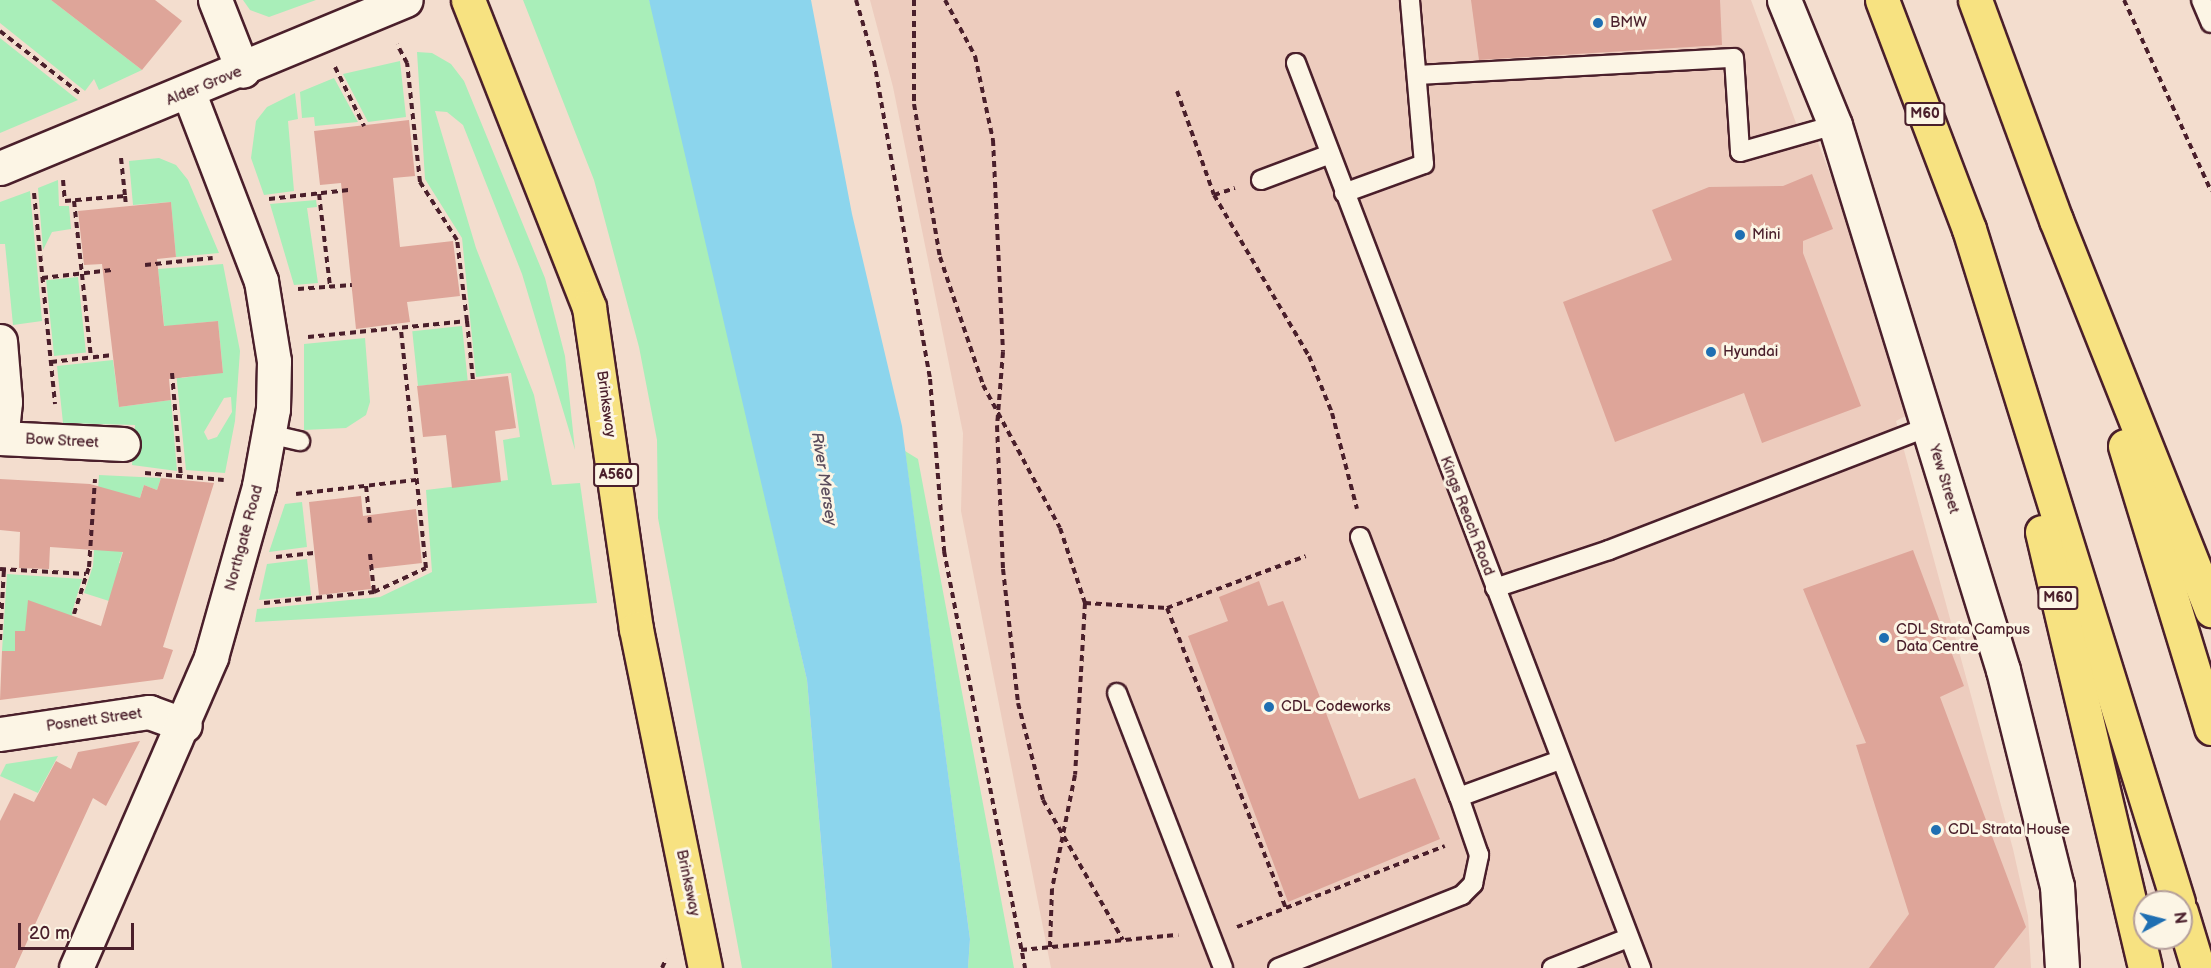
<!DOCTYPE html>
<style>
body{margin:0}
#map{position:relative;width:2211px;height:968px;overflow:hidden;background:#f3ddce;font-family:"Balsamiq Sans",sans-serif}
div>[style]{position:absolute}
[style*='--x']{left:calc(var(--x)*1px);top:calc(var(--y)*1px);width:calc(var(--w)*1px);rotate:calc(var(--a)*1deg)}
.built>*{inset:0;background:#edccbe}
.green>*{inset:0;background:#a9eeb9;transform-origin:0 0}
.water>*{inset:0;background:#8cd5ed}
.building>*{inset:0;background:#dea599}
.path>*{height:4px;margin-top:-2px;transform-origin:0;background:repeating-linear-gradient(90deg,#4a1f2b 0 6px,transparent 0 10.5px)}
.roads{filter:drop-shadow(2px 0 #4a1f2b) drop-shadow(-2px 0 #4a1f2b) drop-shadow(0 2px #4a1f2b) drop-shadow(0 -2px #4a1f2b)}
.service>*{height:18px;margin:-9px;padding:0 9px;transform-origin:9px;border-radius:9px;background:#fcf5e5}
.minor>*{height:33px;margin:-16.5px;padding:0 16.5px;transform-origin:16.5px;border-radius:16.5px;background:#fcf5e5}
.primary>*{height:33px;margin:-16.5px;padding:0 16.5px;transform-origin:16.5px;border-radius:16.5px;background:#f7e281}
.motorway>*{height:33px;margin:-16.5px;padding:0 16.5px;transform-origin:16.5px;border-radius:16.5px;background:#f7e281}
.dots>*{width:16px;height:16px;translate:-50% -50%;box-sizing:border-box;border:3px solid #fcf5e5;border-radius:50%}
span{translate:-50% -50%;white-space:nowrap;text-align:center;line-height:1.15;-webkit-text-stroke:6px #fcf5e5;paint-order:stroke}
.shield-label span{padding:2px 4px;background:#fcf5e5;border:2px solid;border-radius:4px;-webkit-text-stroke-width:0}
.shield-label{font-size:14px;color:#4a1f2b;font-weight:700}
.poi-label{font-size:15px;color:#4a1f2b}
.left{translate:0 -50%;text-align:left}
.street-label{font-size:15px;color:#4a1f2b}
.water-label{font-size:16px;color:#5a4c5c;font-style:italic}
.north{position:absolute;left:2133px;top:890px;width:60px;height:60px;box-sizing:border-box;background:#fcf5e5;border:2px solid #b59f9b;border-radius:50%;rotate:83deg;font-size:16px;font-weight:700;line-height:24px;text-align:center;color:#4a1f2b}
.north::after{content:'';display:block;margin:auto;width:21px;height:27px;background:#1f6fb2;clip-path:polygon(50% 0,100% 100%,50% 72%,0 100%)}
.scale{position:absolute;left:18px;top:923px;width:116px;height:27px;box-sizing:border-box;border:3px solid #4a1f2b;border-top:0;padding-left:8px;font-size:18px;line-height:21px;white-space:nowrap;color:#4a1f2b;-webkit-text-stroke:4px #fcf5e5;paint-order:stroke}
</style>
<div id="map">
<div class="built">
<i style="clip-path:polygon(870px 0,1751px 0,1796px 123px,1815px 135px,1832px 179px,1911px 413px,1896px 421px,2013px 849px,2028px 916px,2031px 968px,1051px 968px,961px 511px,963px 433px,893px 87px)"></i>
</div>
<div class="green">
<i style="clip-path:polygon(0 0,51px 0,142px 70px,99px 90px,94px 79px,85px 91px,0 23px)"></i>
<i style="clip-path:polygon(243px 0,316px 0,269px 17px,250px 10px)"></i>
<i style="clip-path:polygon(523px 0,649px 0,657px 23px,807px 680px,832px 968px,742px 968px,658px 518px,657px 440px,639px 347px,594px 180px)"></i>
<i style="clip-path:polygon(0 38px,78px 100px,0 133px)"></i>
<i style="clip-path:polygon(417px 52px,432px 53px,451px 64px,464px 81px,545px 278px,565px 356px,575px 450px,522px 274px,463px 125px,447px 112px,435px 111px,476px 248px,534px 395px,552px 485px,580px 483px,597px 603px,255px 622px,257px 609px,380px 597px,432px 572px,426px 490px,508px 480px,503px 440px,520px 437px,511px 373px,476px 377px,462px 238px,425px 179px)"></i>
<i style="clip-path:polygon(400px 61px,406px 117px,368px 122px,343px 74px)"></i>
<i style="clip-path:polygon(334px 78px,358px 122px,315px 126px,314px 117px,302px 118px,300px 92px)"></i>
<i style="clip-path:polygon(295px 93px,298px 119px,288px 121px,294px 191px,264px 195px,251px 158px,256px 121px,267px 107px)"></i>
<i style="clip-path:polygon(159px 158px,176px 165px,188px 180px,219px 253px,176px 257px,171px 202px,133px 205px,129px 161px)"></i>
<i style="clip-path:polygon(58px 180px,59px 206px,69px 206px,71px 229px,52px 232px,43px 250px,38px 188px)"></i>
<i style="clip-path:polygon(30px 191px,42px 321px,13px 325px,5px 244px,0 244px,0 202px)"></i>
<i style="clip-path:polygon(316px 200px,317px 207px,307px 208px,318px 283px,294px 285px,270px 204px)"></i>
<i style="clip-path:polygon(evenodd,223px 264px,240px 351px,235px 421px,225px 473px,186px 470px,176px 372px,182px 378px,223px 372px,218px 321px,177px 325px,166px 342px,158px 269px,223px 264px,231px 397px,232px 412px,217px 437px,208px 440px,204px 432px,224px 398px,231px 397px)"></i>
<i style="left:78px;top:277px;width:76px;height:32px;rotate:84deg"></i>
<i style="left:462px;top:326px;width:55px;height:50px;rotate:84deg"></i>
<i style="clip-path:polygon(365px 338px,370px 402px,366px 415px,346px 428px,304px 430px,304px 344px)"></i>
<i style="clip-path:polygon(113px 360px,119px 407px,171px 400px,177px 471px,132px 465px,135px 425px,63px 423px,57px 366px)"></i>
<i style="clip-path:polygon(905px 451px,918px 459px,1014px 968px,968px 968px,970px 939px)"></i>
<i style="clip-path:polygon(99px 475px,161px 478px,157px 490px,144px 485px,119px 563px,134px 569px,109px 601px,84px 593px,93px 566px)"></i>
<i style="clip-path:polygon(302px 502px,307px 547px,269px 552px,285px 504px)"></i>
<i style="clip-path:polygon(307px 559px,311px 595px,259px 600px,267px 564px)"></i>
<i style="clip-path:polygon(7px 574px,82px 579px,72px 612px,73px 633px,16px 631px,15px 651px,2px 651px)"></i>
<i style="clip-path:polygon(58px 756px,38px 793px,0 776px,6px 764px)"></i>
</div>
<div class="water">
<i style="clip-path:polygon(649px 0,811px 0,852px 214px,902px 426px,970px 939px,968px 968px,832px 968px,807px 680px)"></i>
</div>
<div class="building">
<i style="clip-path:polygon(51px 0,155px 0,182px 21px,142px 70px)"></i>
<i style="clip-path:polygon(1471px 0,1720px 0,1722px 45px,1479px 60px)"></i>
<i style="clip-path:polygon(409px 120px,415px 176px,393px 178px,400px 247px,453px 241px,460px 296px,407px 302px,410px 322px,356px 329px,341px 183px,320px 185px,314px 131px)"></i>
<i style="clip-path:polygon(1812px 174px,1833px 229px,1803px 241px,1803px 253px,1861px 406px,1762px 443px,1744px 393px,1615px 442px,1563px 302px,1672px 260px,1652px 210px,1709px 187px,1783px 186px)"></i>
<i style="clip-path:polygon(171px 202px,176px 257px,157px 259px,164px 326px,218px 321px,223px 373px,169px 379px,171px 400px,119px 407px,102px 264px,84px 265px,78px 211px)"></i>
<i style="clip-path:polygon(508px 376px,516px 428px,495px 431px,501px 482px,452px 488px,446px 435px,423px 437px,417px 386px)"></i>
<i style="clip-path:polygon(161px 478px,214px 483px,163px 647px,173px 650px,163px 679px,0 700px,2px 651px,15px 651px,15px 631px,25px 631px,28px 600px,101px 626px,123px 552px,50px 547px,49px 569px,19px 568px,20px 532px,0 530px,0 479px,90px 484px,140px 498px,144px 485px,157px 490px)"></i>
<i style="clip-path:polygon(361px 496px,363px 516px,416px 509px,422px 563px,369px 569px,371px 589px,319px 595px,309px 502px)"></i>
<i style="clip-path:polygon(1913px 550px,1964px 686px,1940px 697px,2026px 927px,1994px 968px,1869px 968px,1909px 914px,1856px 745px,1866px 743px,1803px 589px)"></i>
<i style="clip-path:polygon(1259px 581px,1268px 606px,1283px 601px,1359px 799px,1415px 778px,1440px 839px,1288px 902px,1188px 636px,1228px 621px,1219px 597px)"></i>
<i style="clip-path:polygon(140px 741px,106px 806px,93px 798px,15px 968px,0 968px,0 821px,14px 793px,34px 802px,56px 761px,71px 769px,78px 752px)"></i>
</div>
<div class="path">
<i style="--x:856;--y:0;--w:64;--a:73.6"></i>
<i style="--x:874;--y:61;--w:323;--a:80"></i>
<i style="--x:930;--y:379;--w:173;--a:85.3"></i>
<i style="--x:944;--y:551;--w:425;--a:79"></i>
<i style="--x:914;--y:0;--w:104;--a:90"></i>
<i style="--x:914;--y:104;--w:155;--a:80.4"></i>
<i style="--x:940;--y:257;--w:135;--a:71.4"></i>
<i style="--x:983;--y:385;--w:162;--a:61.7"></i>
<i style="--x:1060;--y:528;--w:79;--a:71.6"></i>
<i style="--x:1085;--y:603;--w:172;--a:93.3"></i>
<i style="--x:1075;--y:775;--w:116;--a:101.4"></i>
<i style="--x:1052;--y:889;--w:58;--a:92"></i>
<i style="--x:945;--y:0;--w:64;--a:61.8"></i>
<i style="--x:975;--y:56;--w:86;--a:77.9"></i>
<i style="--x:993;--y:140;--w:212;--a:87.3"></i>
<i style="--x:1003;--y:352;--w:74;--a:94.6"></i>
<i style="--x:997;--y:426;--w:143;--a:87.6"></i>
<i style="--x:1003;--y:569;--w:135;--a:83.6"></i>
<i style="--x:1018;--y:703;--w:100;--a:75.5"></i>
<i style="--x:1043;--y:800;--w:161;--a:60.3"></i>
<i style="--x:2124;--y:0;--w:210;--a:65.5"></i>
<i style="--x:0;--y:31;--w:104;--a:38"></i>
<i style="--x:335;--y:67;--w:66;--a:63.8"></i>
<i style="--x:1177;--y:91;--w:110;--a:70.4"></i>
<i style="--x:1214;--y:195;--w:187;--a:59.5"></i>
<i style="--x:1309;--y:356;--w:61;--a:68"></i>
<i style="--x:1332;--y:413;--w:99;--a:75.4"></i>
<i style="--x:121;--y:158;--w:38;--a:84"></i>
<i style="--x:63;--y:180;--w:21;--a:85"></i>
<i style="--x:65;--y:201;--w:60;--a:-4.8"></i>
<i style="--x:125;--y:196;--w:10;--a:84"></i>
<i style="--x:34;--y:193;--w:212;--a:84.3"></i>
<i style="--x:319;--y:194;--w:93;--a:83.2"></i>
<i style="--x:1214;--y:195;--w:22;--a:-18"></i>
<i style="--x:269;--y:199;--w:80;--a:-6.5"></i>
<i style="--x:74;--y:201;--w:157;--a:83.8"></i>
<i style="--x:145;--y:265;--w:68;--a:-5.9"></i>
<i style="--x:42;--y:278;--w:70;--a:-6.5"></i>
<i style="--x:298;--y:289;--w:54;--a:-4.2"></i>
<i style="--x:467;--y:321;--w:59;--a:84.2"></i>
<i style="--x:308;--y:337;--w:160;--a:-5.7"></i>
<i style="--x:467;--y:321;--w:82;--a:-97"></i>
<i style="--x:457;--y:240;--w:69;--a:-122.5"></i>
<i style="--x:420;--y:182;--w:120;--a:-96.2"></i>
<i style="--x:407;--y:63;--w:21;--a:-118"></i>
<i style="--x:51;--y:362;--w:62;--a:-6.4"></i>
<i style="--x:172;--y:373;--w:104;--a:85.1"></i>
<i style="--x:145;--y:473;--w:79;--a:5.1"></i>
<i style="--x:366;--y:486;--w:37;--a:84"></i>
<i style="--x:296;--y:494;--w:121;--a:-6.7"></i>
<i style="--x:370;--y:554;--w:38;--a:84"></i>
<i style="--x:276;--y:557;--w:38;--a:-6"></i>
<i style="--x:0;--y:569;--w:86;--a:3.3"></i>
<i style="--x:264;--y:603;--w:111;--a:-5.7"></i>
<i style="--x:374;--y:592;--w:57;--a:-24.8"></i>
<i style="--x:426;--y:568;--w:240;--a:-96"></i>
<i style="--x:1085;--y:603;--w:82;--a:3.5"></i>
<i style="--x:1167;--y:608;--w:148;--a:-20.5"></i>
<i style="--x:1167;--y:608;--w:324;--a:68.4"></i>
<i style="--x:74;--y:614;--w:49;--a:-72.3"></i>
<i style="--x:89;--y:567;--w:88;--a:-86.1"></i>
<i style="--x:0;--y:640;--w:71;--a:-86.8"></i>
<i style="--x:1237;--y:927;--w:223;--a:-21.3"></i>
<i style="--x:1021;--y:950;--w:158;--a:-5.5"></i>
<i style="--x:662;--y:968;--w:10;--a:-66"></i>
</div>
<div class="roads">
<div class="service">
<i style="--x:2201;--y:0;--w:25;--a:67"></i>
<i style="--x:1296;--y:63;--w:969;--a:69.13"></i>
<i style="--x:1417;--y:75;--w:317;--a:-3.1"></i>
<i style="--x:1734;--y:58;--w:94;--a:86.3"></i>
<i style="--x:1740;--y:152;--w:99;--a:-15.9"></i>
<i style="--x:1261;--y:180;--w:74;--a:-20.6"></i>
<i style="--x:1344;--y:193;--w:85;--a:-19.9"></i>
<i style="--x:1424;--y:164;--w:165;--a:-94.9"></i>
<i style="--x:269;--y:434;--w:32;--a:13"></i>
<i style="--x:1360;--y:537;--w:278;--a:69.2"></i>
<i style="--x:1459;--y:797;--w:108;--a:-20.1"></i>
<i style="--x:1495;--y:588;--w:120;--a:-18.4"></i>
<i style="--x:1609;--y:550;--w:341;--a:-21.1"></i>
<i style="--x:1117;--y:693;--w:295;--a:68.9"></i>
<i style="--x:1278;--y:968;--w:198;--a:-21.6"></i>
<i style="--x:1462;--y:895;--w:16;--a:-45"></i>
<i style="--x:1473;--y:884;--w:30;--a:-78"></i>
<i style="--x:1479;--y:855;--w:61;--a:-109"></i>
<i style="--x:1552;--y:968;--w:82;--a:-21.5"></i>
</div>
<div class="minor">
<i style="--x:215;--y:0;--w:76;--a:68.5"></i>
<i style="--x:1784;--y:0;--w:135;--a:67.8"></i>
<i style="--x:1835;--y:125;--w:570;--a:72.87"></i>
<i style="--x:2003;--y:670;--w:223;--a:76"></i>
<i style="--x:2057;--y:886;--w:82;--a:86.5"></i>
<i style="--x:0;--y:168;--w:439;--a:-22.5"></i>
<i style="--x:0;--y:341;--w:61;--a:85.3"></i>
<i style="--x:5;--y:402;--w:36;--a:96"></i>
<i style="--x:0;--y:438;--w:123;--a:2.8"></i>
<i style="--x:0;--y:734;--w:151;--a:-8.4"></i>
<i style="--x:149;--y:712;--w:38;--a:20"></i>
<i style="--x:76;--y:968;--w:339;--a:-66.5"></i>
<i style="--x:211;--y:657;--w:178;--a:-74.3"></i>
<i style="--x:259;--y:486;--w:78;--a:-79.7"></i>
<i style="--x:273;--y:409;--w:48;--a:-88.8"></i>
<i style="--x:274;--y:361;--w:81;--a:-99.2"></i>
<i style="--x:261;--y:281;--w:201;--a:-111"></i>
</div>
<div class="primary">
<i style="--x:468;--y:0;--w:330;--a:68.5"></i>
<i style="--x:589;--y:307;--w:325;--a:81.7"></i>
<i style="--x:636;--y:629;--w:346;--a:78.5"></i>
</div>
<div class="motorway">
<i style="--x:1882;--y:0;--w:245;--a:69.2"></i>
<i style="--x:1969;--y:229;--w:705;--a:72.75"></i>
<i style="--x:1975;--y:0;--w:234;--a:69.8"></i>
<i style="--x:2056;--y:220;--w:420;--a:68.3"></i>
<i style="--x:2125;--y:446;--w:295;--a:73"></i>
<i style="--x:2042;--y:532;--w:448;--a:76.7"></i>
<i style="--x:2181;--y:912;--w:59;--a:73.1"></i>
</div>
</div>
<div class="dots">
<i style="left:1598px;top:23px;background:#1f6fb2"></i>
<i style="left:1740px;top:235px;background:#1f6fb2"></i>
<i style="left:1711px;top:352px;background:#1f6fb2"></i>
<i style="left:1884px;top:638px;background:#1f6fb2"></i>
<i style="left:1269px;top:707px;background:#1f6fb2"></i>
<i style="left:1936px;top:830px;background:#1f6fb2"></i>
</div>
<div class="shield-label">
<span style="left:1925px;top:114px">M60</span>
<span style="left:616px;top:475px">A560</span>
<span style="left:2058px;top:598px">M60</span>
</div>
<div class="poi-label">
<span class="left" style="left:1610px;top:23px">BMW</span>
<span class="left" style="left:1752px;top:235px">Mini</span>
<span class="left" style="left:1723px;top:352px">Hyundai</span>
<span class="left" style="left:1896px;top:638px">CDL Strata Campus<br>Data Centre</span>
<span class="left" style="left:1281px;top:707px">CDL Codeworks</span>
<span class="left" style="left:1948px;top:830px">CDL Strata House</span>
</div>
<div class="street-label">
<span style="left:204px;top:86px;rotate:-22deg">Alder Grove</span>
<span style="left:606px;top:404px;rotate:82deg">Brinksway</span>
<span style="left:62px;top:441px;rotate:3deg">Bow Street</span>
<span style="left:1944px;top:479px;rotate:73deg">Yew Street</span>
<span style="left:1467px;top:516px;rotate:69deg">Kings Reach Road</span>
<span style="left:244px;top:538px;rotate:-75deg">Northgate Road</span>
<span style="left:94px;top:720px;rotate:-8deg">Posnett Street</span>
<span style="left:688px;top:883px;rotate:78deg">Brinksway</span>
</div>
<div class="water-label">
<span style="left:823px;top:479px;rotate:81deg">River Mersey</span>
</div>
<div class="north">N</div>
<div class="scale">20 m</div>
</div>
